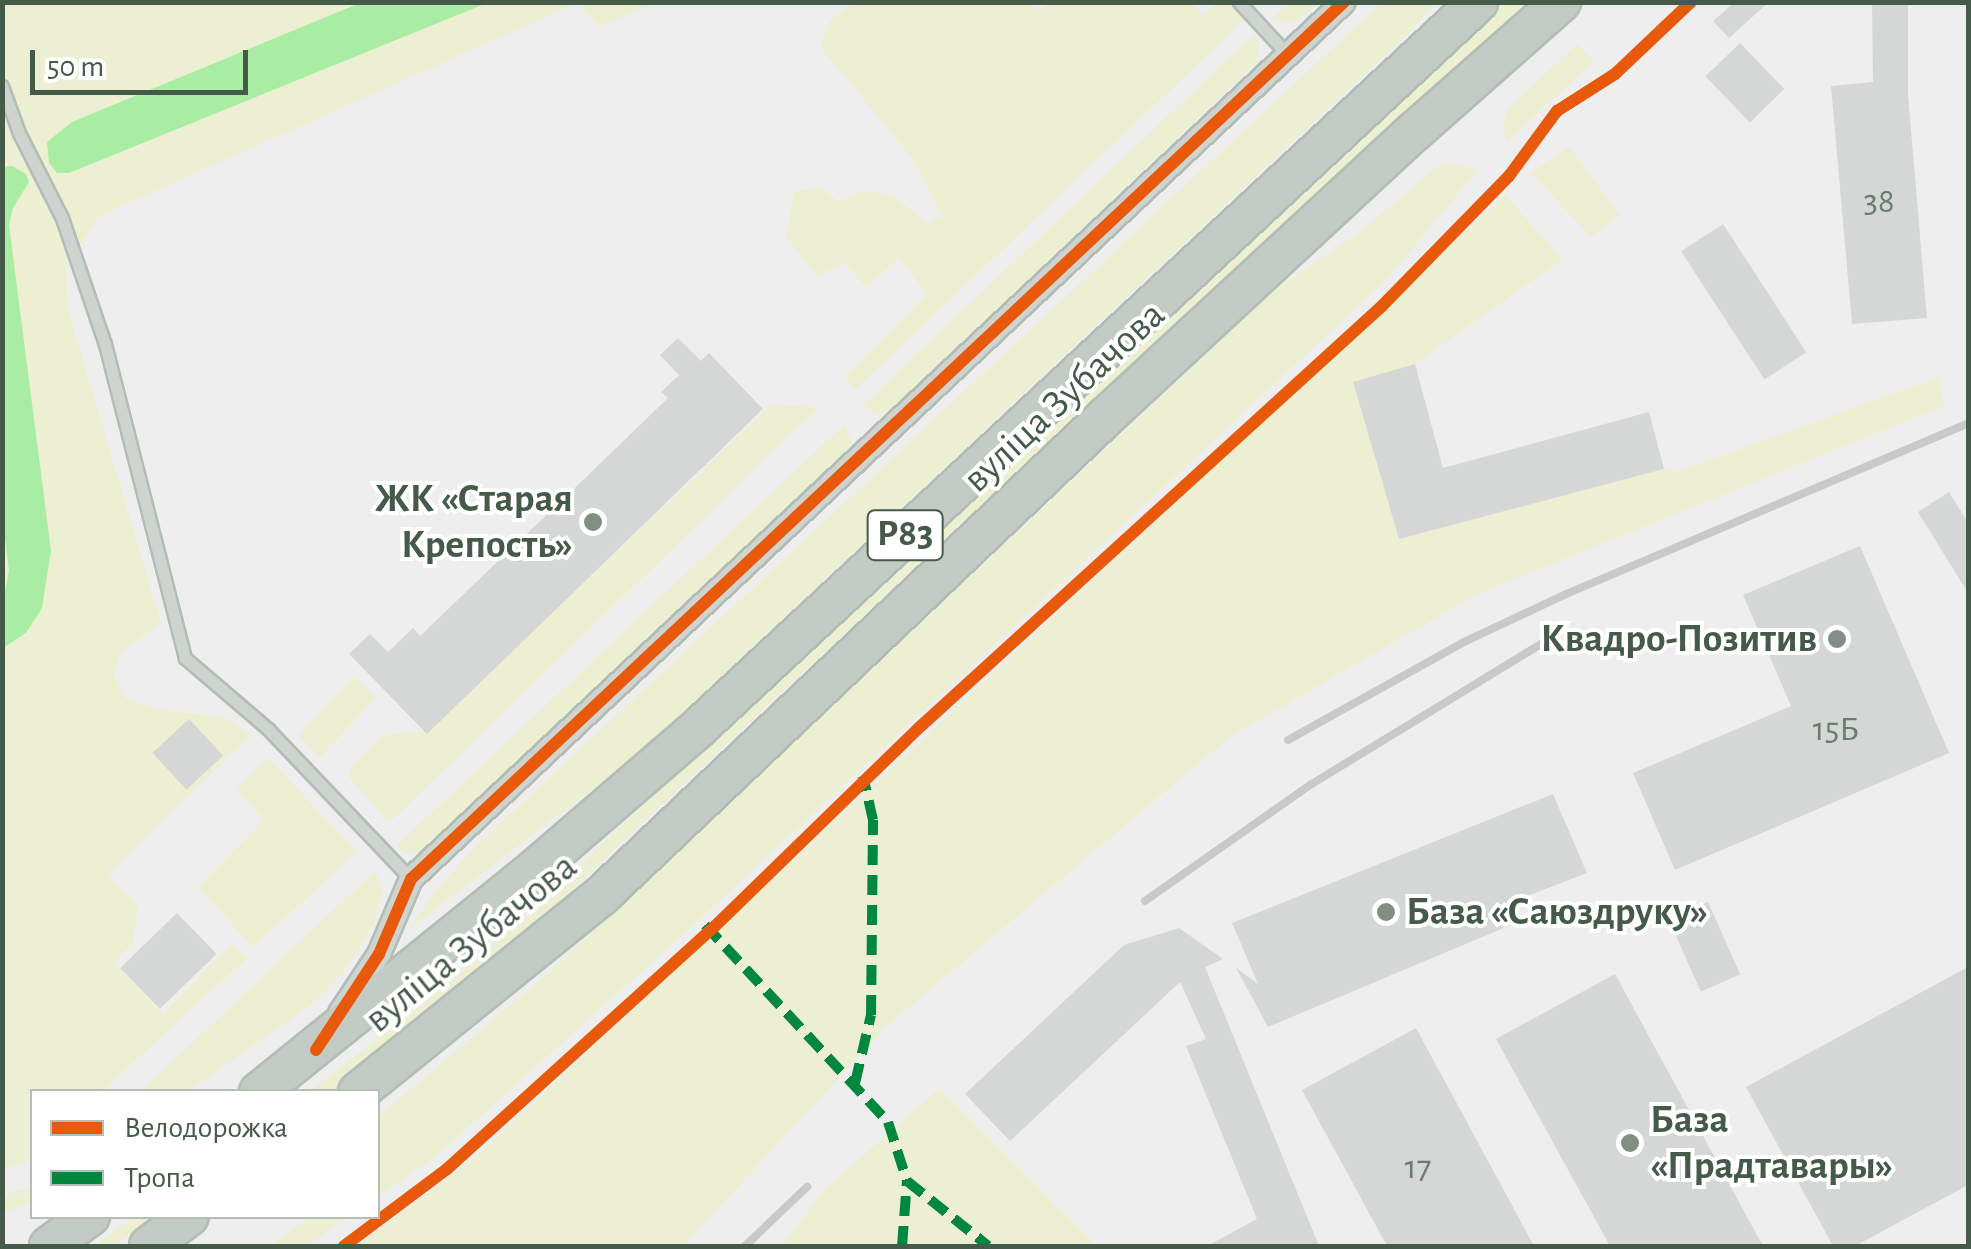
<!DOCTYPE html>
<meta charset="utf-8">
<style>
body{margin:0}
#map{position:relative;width:1971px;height:1249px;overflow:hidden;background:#efeeef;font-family:"Alegreya Sans",sans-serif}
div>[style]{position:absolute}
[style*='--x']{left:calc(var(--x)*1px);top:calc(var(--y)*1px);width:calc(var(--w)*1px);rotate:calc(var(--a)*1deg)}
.green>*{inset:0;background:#ecefd1;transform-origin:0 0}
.water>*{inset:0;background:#a9eda5}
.building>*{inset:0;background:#d4d7d5;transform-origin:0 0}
.roads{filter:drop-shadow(2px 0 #b2beb5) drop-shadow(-2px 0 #b2beb5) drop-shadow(0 2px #b2beb5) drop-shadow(0 -2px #b2beb5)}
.service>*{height:11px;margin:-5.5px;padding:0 5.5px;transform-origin:5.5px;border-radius:5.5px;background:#cfd4d0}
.minor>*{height:22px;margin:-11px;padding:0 11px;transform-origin:11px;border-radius:11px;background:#cfd4d0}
.trunk>*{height:38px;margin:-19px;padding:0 19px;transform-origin:19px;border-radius:19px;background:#c2cbc4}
.rail>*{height:8px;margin:-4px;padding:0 4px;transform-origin:4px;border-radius:4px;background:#c7cac8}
.quiet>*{height:10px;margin-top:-5px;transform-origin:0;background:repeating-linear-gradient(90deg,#00873e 0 20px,transparent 0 30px)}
.cycleway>*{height:12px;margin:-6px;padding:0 6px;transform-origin:6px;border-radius:6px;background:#e8590c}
.dots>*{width:28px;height:28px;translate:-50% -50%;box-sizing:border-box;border:5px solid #fff;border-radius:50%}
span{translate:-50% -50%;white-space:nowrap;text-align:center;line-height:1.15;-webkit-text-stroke:8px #fff;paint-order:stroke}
.number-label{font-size:35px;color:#6b7b6e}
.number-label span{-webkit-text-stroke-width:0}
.shield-label span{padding:2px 8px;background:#fff;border:2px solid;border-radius:8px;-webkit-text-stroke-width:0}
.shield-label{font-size:38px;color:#455a49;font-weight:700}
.street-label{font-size:40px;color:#455a49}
.poi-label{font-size:40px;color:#455a49;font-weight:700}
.right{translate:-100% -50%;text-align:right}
.left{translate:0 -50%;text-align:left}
.frame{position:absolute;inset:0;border:5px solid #455a49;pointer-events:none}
.legend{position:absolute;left:30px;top:1089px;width:350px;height:130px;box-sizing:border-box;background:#fff;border:2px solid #b5bdb6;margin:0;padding:12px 18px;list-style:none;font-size:30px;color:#455a49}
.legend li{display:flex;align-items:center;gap:20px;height:50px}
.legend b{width:50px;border:2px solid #b5bdb6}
.scale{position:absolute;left:30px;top:50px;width:218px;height:45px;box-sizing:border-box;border:5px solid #455a49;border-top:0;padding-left:12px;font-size:30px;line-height:35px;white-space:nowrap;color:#455a49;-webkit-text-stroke:8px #fff;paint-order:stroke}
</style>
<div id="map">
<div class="green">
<i style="clip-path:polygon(1290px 2px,1319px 2px,1319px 3px,1295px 23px,1271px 20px)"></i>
<i style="clip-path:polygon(1382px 2px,1434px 3px,1412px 30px,637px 755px,409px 929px,435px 891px,476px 846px)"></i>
<i style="clip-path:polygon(2px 3px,577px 3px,99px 216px,66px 266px,68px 310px,161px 623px,119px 654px,114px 675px,125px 698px,159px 709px,228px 718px,251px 735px,108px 874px,138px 906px,133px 942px,114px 963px,163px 1014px,233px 944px,247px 958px,102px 1091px,32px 1092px,32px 1155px,25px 1162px,3px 1168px)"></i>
<i style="clip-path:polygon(585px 3px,585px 2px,655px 3px,599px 27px,584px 9px)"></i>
<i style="clip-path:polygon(1031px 3px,1039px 11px,1047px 3px,1181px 3px,1194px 4px,1202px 16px,1217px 3px,1229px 3px,1244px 20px,855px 390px,845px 377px,927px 294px,899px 258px,866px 287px,845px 263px,817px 276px,786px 237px,794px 192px,821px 187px,839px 202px,861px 190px,894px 196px,928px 224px,942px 216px,912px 158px,821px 48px,830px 21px,853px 3px)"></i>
<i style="clip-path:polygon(1502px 3px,1528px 3px,1481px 52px,977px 509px,486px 970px,330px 1091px,309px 1092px,479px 959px)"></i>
<i style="clip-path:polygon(1254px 34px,1260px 47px,1255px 64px,891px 410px,876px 415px,864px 404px)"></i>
<i style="clip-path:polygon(1577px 44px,1594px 61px,1507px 142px,1503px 124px,1509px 108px)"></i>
<i style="clip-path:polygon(1569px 147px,1620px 215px,1591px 237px,1531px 173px)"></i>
<i style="clip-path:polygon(1452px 163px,1477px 171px,1387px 279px,699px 920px,435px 1157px,378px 1197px,378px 1117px,553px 969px,1278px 287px,1355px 236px,1437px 167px)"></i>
<i style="clip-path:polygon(1505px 195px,1563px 259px,1415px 364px,1353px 383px,1399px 539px,1664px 469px,1679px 471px,1939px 377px,1944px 406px,1477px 594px,1230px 737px,889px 1024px,683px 1246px,356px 1246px,470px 1162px)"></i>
<i style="clip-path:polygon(771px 405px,819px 407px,389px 823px,349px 777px,352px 766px,382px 735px,427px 731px)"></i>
<i style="clip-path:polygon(844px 425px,853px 444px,426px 852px,407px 854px,396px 846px)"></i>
<i style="left:355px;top:677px;width:30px;height:82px;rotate:44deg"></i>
<i style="clip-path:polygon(268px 758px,357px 852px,253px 947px,198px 887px,264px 820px,236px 789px)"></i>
<i style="clip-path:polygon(375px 871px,383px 891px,374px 925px,344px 972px,312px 1004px,189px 1091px,141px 1091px)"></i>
<i style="clip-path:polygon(939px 1089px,1097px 1246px,782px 1246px,824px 1190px)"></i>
<i style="clip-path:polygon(32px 1189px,32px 1201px,3px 1214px,3px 1199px,12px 1191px)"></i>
<i style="clip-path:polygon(135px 1216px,156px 1217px,114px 1246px,95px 1245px)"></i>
<i style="clip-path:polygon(312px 1216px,349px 1217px,306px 1246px,270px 1246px)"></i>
</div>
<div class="water">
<i style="clip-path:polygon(360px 3px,487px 3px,69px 173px,57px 173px,49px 163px,47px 142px,72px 122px)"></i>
<i style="clip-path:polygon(12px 166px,26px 174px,29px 182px,13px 208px,9px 225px,51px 551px,42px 608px,26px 633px,3px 648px,3px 602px,9px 571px,2px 514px,2px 167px)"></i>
</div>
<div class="building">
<i style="clip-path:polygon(1735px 2px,1769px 2px,1729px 38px,1713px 21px)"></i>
<i style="clip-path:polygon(1872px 2px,1908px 2px,1908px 95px,1927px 318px,1852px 324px,1831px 86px,1873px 82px)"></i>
<i style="left:1740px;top:43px;width:64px;height:48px;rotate:46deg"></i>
<i style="left:1723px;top:224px;width:153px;height:50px;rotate:57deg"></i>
<i style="clip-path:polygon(678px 338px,701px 361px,709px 353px,763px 409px,427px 734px,349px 654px,370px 634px,388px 652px,413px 628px,420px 636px,583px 480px,668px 398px,661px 392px,679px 375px,660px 355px)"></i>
<i style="clip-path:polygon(1415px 364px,1443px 468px,1649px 412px,1664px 469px,1399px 539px,1353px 382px)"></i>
<i style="clip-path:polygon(1949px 492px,1968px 523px,1968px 593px,1918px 512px)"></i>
<i style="clip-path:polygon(1860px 546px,1949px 753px,1675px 870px,1633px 773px,1791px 706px,1743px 595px)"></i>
<i style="left:189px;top:719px;width:50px;height:50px;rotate:47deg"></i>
<i style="clip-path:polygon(1553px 794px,1587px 873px,1509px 903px,1518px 922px,1268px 1027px,1236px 968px,1258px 984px,1232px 923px)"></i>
<i style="left:1708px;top:902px;width:79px;height:43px;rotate:66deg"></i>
<i style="left:177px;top:913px;width:57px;height:79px;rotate:46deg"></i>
<i style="clip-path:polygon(1179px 928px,1223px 959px,1205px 967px,1319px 1246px,1207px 1246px,1257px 1219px,1186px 1046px,1206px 1039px,1180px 982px,1010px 1141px,965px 1094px,1124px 945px)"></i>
<i style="clip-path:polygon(1968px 967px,1968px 1185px,1855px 1246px,1833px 1246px,1746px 1087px)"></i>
<i style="clip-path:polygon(1615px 974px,1763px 1246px,1610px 1246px,1496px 1039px)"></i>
<i style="clip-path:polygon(1416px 1028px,1534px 1246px,1387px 1246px,1302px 1090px)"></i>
</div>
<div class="roads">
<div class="service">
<i style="--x:1239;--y:2;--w:71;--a:47.3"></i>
<i style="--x:2;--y:86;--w:50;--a:70.1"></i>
<i style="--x:19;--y:133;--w:95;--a:63.2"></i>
<i style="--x:62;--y:218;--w:133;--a:71.2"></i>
<i style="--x:105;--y:344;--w:324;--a:75.7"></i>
<i style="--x:185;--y:658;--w:109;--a:40.5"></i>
<i style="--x:268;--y:729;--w:207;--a:46.4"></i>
</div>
<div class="minor">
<i style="--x:340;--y:1013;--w:71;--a:-56.5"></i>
<i style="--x:379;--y:954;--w:82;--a:-66.9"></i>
<i style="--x:411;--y:879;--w:1280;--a:-43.23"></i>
</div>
<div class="trunk">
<i style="--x:259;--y:1092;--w:353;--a:-38.9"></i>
<i style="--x:534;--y:870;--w:213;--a:-40.8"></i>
<i style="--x:695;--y:731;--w:1070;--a:-42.95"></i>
<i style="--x:358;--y:1092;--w:314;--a:-38.9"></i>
<i style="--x:602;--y:895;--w:700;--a:-43.5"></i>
<i style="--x:1110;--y:413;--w:415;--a:-42.8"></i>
<i style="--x:1415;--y:131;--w:195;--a:-41.5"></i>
<i style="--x:49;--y:1246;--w:51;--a:-36.2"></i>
<i style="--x:149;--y:1246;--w:50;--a:-36.9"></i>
</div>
</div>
<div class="rail">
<i style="--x:1288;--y:740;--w:199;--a:-29.1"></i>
<i style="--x:1462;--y:643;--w:115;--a:-25.2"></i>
<i style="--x:1566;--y:594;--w:437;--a:-23"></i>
<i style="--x:1145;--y:901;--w:202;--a:-35.1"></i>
<i style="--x:1310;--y:785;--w:282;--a:-31.4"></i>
<i style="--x:745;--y:1246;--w:86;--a:-43.6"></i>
</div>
<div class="quiet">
<i style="--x:705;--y:925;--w:269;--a:47.1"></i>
<i style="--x:888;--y:1122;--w:62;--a:72.1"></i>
<i style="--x:907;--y:1181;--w:104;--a:38.7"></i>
<i style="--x:855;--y:1083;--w:70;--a:-76.8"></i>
<i style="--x:871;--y:1015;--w:195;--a:-89.4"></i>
<i style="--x:873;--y:820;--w:45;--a:-102.8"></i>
<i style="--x:902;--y:1246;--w:65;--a:-85.6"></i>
</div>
<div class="cycleway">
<i style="--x:316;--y:1050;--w:115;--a:-56.7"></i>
<i style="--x:379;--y:954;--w:82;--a:-66.9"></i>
<i style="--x:411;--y:879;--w:1280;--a:-43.23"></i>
<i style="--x:344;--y:1246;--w:129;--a:-36.8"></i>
<i style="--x:447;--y:1169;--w:356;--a:-42.2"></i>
<i style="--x:711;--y:930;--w:293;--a:-44.2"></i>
<i style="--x:921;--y:726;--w:624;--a:-42.34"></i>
<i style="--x:1382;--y:306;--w:182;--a:-45.7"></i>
<i style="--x:1509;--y:176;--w:81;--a:-53.6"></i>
<i style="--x:1557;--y:111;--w:69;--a:-32.5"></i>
<i style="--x:1615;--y:74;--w:105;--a:-43.5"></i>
</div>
<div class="dots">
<i style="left:593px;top:522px;background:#808e83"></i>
<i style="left:1837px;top:639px;background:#808e83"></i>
<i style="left:1386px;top:912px;background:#808e83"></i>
<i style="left:1630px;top:1143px;background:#808e83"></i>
</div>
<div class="number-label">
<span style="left:1879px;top:202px">38</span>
<span style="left:1836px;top:730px">15Б</span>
<span style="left:1418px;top:1168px">17</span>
</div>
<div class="shield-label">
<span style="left:905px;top:535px">Р83</span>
</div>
<div class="street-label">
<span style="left:1064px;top:397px;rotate:-43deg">вуліца Зубачова</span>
<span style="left:471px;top:943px;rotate:-39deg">вуліца Зубачова</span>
</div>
<div class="poi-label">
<span class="right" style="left:573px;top:522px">ЖК «Старая<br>Крепость»</span>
<span class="right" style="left:1817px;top:639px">Квадро-Позитив</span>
<span class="left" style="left:1406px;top:912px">База «Саюздруку»</span>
<span class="left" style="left:1650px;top:1143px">База<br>«Прадтавары»</span>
</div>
<div class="frame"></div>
<ul class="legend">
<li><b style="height:12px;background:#e8590c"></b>Велодорожка</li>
<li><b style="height:12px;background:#00873e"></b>Тропа</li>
</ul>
<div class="scale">50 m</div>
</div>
